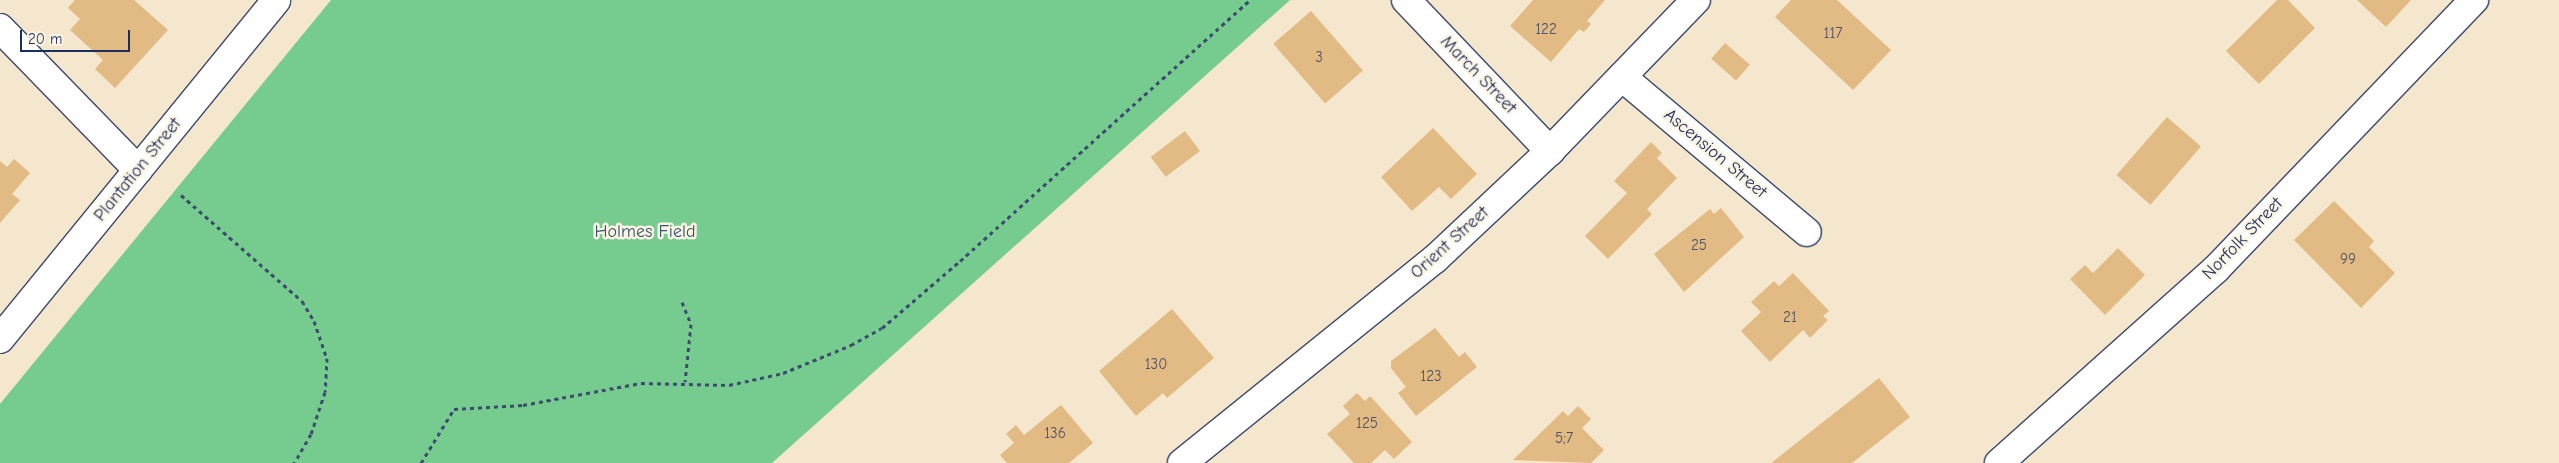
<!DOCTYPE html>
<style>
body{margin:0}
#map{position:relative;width:2559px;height:463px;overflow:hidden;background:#f5e7cd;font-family:"Comic Neue",sans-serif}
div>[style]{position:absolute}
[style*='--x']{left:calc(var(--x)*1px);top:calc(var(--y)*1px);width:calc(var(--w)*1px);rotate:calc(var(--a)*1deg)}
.green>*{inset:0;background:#76cb8e}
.building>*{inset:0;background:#e2ba84;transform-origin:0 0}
.path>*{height:3px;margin-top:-1.5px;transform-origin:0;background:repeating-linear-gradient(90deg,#3c4b6f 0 4px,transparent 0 8px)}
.roads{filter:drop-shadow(1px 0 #3c4b6f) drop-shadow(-1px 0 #3c4b6f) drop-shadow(0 1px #3c4b6f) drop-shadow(0 -1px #3c4b6f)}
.minor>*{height:28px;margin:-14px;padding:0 14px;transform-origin:14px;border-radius:14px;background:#fff}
.tertiary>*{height:28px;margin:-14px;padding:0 14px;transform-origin:14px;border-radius:14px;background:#fff}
span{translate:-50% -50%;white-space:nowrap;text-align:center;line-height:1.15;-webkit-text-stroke:5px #fcf5e5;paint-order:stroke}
.number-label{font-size:15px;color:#4d5268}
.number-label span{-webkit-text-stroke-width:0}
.street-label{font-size:18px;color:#1b2f5e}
.park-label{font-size:18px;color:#32566a}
.scale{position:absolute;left:20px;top:30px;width:110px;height:22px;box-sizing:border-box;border:2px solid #1b2f5e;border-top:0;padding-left:6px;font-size:15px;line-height:18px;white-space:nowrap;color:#1b2f5e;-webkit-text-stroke:4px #fcf5e5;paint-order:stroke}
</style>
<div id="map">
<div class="green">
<i style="clip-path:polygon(331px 0,1290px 0,772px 463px,0 463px,0 404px)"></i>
</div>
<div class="building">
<i style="clip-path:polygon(75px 0,134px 0,168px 30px,115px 88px,95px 69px,103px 60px,70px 30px,80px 19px,68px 8px)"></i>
<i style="clip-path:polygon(1533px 0,1605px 0,1587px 21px,1591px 24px,1584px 32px,1579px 29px,1551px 62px,1510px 26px)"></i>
<i style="clip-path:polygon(1791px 0,1837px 0,1891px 50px,1853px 90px,1775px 17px)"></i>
<i style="clip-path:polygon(2277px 0,2288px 0,2315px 28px,2259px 84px,2226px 51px)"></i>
<i style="clip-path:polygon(2357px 0,2411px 0,2386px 27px)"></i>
<i style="left:1311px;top:11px;width:79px;height:50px;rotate:49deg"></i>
<i style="left:1725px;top:43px;width:33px;height:21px;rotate:41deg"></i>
<i style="left:2167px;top:117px;width:45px;height:77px;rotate:41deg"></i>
<i style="clip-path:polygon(1433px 128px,1477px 174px,1451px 199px,1439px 187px,1412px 211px,1381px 177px)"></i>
<i style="left:1185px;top:131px;width:25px;height:43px;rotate:53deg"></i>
<i style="clip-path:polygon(1651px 142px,1662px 153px,1657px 158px,1677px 178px,1647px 209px,1652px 214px,1608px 259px,1585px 236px,1627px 193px,1614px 181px)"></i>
<i style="clip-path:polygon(14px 159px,30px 173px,12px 194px,20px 200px,0 223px,0 161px,7px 167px)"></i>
<i style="clip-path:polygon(2334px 201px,2374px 241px,2369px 247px,2395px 273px,2361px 308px,2294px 240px)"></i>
<i style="clip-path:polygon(1721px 208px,1744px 237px,1684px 292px,1654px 254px,1710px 209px,1714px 214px)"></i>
<i style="clip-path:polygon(2118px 248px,2145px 275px,2105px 315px,2070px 279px,2085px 265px,2093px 273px)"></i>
<i style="clip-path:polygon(1793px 273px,1829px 311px,1823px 316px,1828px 320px,1810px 338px,1803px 330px,1770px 362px,1741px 331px,1761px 312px,1751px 302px,1774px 281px,1779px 286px)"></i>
<i style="clip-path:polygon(1172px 309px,1214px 358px,1167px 398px,1163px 393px,1136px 416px,1099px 371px)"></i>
<i style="clip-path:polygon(1435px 328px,1459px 357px,1465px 352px,1477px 367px,1416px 416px,1398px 393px,1406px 387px,1391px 368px,1391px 361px)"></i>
<i style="clip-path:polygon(1879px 378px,1910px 417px,1852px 463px,1771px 463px)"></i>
<i style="clip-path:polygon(1357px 393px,1365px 401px,1370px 396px,1412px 442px,1394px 459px,1385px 450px,1371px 463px,1354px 463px,1327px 434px,1350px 414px,1343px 406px)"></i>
<i style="clip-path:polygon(1061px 405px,1093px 443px,1069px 463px,1007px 463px,1000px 455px,1014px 443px,1006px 434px,1016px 425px,1024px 435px)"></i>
<i style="clip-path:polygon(1578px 406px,1591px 419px,1582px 428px,1604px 450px,1591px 463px,1513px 460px,1563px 411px,1568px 416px)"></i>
</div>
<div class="path">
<i style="--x:181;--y:195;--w:161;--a:41.2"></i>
<i style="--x:302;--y:301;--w:23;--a:59"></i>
<i style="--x:314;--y:321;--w:39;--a:71"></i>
<i style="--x:327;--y:358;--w:34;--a:93"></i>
<i style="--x:325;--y:392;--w:44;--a:108.4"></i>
<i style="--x:311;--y:434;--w:34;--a:120"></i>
<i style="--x:682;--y:302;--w:24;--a:68"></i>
<i style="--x:691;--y:324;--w:58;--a:95.9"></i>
<i style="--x:421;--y:463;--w:63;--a:-58.6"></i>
<i style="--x:454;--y:409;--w:69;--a:-3.3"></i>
<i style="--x:523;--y:405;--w:120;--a:-10.6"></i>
<i style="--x:641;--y:383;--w:88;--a:1.3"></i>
<i style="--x:729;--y:385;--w:55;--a:-12.5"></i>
<i style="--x:783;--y:373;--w:74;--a:-22.4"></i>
<i style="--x:851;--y:345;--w:35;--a:-29"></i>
<i style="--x:882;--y:328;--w:103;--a:-40.7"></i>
<i style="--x:960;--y:261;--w:390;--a:-42"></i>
</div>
<div class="roads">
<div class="minor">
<i style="--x:1406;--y:0;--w:209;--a:46.4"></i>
<i style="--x:0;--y:28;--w:198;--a:45.8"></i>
<i style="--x:1622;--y:77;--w:241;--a:40"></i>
<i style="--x:1182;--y:463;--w:325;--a:-38.9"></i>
<i style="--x:1435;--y:259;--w:158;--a:-43.2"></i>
<i style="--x:1550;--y:151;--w:210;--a:-46"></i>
<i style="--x:1999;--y:463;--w:291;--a:-41.8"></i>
<i style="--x:2216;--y:269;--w:373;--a:-46.2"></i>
</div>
<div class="tertiary">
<i style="--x:0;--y:339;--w:437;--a:-50.8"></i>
</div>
</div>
<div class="number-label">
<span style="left:1546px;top:30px">122</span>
<span style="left:1833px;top:34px">117</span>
<span style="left:1319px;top:58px">3</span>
<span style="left:1699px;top:246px">25</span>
<span style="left:2348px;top:260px">99</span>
<span style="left:1790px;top:318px">21</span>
<span style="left:1156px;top:365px">130</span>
<span style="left:1431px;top:377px">123</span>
<span style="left:1367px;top:424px">125</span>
<span style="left:1055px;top:434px">136</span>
<span style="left:1564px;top:439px">5;7</span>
</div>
<div class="street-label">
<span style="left:1478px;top:75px;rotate:46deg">March Street</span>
<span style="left:1715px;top:154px;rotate:40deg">Ascension Street</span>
<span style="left:138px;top:170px;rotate:-51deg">Plantation Street</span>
<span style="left:2243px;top:239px;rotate:-46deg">Norfolk Street</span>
<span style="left:1450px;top:243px;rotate:-42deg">Orient Street</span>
</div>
<div class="park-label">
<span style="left:645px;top:232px">Holmes Field</span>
</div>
<div class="scale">20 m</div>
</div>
